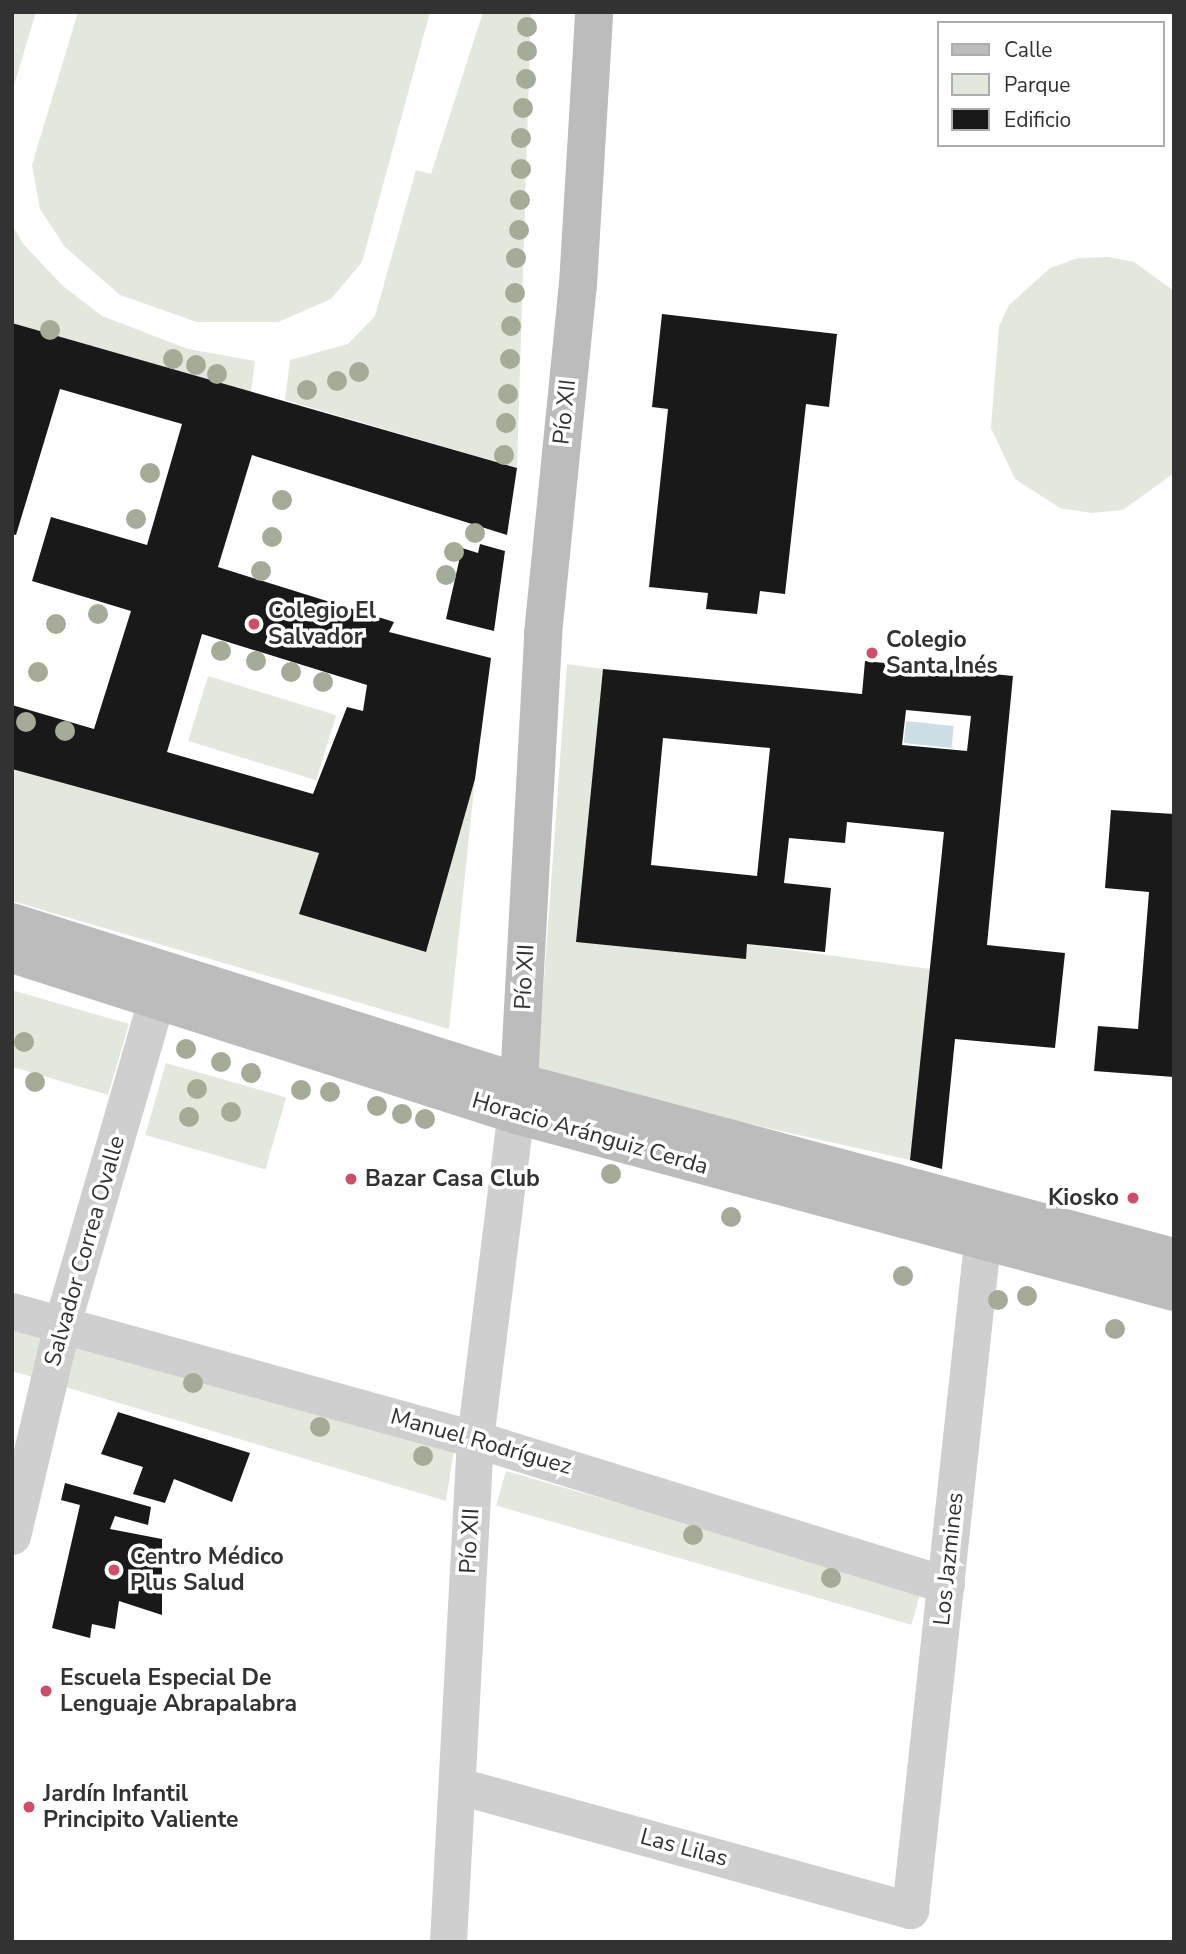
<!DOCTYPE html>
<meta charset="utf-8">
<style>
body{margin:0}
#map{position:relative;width:1186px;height:1954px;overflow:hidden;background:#fff;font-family:"Nunito Sans",sans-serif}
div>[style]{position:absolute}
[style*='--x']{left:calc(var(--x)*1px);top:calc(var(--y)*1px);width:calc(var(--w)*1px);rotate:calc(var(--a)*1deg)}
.green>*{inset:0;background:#e3e8dc;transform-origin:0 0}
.water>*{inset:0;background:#ccdfe5;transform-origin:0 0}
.building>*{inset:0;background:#191919}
.street>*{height:37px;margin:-18.5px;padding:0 18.5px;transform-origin:18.5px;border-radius:18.5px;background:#cfcfcf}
.secondary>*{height:38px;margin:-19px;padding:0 19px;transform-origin:19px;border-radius:19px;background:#bcbcbc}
.trees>*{width:20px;height:20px;margin:-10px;border-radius:50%;background:#a4ac98}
.dots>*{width:19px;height:19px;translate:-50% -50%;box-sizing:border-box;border:4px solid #fff;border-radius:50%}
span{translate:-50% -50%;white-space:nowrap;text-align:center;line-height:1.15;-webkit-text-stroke:7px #fff;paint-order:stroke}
.street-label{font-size:23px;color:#323232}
.poi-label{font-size:23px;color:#323232;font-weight:700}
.left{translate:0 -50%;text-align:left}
.right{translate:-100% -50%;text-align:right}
.frame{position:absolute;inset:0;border:14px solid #323232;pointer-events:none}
.legend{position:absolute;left:937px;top:21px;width:228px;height:126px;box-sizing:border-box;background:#fff;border:2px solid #adadad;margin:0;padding:9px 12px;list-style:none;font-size:21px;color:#323232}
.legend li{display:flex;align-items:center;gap:14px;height:35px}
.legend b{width:35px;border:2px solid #adadad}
</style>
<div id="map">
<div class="green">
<i style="clip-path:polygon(12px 12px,36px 12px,12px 92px)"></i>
<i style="clip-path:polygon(78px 12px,430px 12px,362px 262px,331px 299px,278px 322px,197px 322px,120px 295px,65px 247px,40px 209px,32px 165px)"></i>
<i style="clip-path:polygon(483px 12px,531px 12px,517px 468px,285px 400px,290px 360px,348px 344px,375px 316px,416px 170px,431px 174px)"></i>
<i style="clip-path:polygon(12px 225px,24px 245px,63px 286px,102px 316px,188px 349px,255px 361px,251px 392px,12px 323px)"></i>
<i style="clip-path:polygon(1108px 257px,1134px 262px,1174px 291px,1174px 473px,1123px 510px,1092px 513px,1060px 508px,1015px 479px,991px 428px,999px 326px,1009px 305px,1050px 268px,1078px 258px)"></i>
<i style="clip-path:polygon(567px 664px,603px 669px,576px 942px,745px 958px,747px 944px,930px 969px,910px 1160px,537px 1076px)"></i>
<i style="left:208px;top:676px;width:134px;height:68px;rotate:17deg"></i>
<i style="clip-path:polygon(12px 769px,319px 853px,300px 914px,425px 952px,475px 779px,449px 1029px,12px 901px)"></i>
<i style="clip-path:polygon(12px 990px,129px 1024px,108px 1095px,12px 1067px)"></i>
<i style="left:166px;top:1063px;width:125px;height:75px;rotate:16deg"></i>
<i style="clip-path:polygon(12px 1323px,455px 1444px,446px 1501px,12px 1371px)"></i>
<i style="left:506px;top:1471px;width:432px;height:36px;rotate:16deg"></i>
</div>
<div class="water">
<i style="left:906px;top:721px;width:48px;height:22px;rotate:6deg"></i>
</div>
<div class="building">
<i style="clip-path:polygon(662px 314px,837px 334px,829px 407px,806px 404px,785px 594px,760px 591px,757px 614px,706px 609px,708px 593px,649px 587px,668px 409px,652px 407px)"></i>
<i style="clip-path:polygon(evenodd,12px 323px,517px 468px,507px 535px,252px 455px,218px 567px,394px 622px,389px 632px,491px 658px,475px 779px,426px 952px,299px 914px,319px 853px,12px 769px,12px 705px,94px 729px,131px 611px,32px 581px,51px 517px,147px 545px,182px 424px,60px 389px,16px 535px,12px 534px,12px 323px,202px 634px,367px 685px,363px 711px,347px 707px,313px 794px,167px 752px,202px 634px)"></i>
<i style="clip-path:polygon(480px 544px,505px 551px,494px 631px,446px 619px,462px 548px,478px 553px)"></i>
<i style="clip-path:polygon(evenodd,865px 661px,1013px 676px,987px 945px,1065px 953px,1055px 1048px,955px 1039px,942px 1169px,910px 1160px,944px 832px,847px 822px,845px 843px,789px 838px,784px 883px,831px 888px,825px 952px,747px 944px,746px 959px,576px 942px,603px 669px,862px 694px,865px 661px,906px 710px,971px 716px,967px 751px,902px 745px,906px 710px,865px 661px,663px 738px,770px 748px,757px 876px,651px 865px,663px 738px)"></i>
<i style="clip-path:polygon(1111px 810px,1174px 814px,1174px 1077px,1094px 1071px,1098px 1026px,1138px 1029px,1149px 892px,1105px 888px)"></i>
<i style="clip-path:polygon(118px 1412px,250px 1453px,232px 1502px,174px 1479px,165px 1503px,133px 1494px,143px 1467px,101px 1454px)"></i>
<i style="clip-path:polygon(65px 1483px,151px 1507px,148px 1525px,115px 1516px,110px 1529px,162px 1539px,162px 1615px,119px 1601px,115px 1629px,92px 1624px,90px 1638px,52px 1628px,80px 1505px,61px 1500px)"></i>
</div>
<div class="street">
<i style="--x:12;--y:1311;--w:480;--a:15.5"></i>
<i style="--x:475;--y:1439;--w:493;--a:17.2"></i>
<i style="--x:12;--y:1536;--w:218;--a:-76.7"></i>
<i style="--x:62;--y:1324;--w:366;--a:-73.8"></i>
<i style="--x:459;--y:1786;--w:468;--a:15.4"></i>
<i style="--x:910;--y:1910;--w:671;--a:-83.84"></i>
<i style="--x:982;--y:1243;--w:33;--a:-76"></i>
<i style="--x:448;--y:1942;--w:504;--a:-86.93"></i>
<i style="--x:475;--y:1439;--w:356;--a:-82.9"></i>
</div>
<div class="secondary">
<i style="--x:12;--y:922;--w:532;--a:17.51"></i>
<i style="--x:519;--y:1082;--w:678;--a:14.96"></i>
<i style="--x:12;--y:954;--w:529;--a:17.72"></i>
<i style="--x:516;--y:1115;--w:681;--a:15.06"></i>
<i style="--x:519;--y:1082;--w:449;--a:-86.9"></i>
<i style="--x:543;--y:634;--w:351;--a:-84.3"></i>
<i style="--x:578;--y:285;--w:273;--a:-86.6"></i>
</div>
<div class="trees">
<i style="left:527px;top:27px"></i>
<i style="left:527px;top:51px"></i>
<i style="left:526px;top:79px"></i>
<i style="left:523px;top:108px"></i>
<i style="left:521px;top:138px"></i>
<i style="left:521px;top:169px"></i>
<i style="left:520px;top:200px"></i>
<i style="left:519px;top:230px"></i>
<i style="left:516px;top:258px"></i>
<i style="left:515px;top:293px"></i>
<i style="left:511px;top:326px"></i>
<i style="left:50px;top:330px"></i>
<i style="left:173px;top:359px"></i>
<i style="left:510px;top:359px"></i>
<i style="left:196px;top:365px"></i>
<i style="left:359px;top:372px"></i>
<i style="left:217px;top:374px"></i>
<i style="left:337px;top:381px"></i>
<i style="left:307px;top:390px"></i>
<i style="left:508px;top:394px"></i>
<i style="left:506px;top:423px"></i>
<i style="left:504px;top:455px"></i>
<i style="left:150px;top:473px"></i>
<i style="left:282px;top:500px"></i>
<i style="left:136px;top:519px"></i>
<i style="left:475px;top:533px"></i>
<i style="left:272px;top:537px"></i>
<i style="left:454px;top:552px"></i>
<i style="left:261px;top:571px"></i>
<i style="left:446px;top:575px"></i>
<i style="left:98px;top:614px"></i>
<i style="left:56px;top:624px"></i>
<i style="left:221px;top:651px"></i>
<i style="left:256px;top:661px"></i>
<i style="left:38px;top:672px"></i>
<i style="left:291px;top:672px"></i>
<i style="left:323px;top:682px"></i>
<i style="left:26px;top:722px"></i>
<i style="left:65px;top:731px"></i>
<i style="left:24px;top:1042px"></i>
<i style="left:186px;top:1049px"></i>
<i style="left:221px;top:1062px"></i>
<i style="left:251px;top:1073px"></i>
<i style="left:35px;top:1082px"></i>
<i style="left:197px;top:1089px"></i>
<i style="left:301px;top:1090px"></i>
<i style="left:330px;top:1092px"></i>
<i style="left:377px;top:1106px"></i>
<i style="left:231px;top:1112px"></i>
<i style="left:402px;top:1114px"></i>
<i style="left:189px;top:1117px"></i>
<i style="left:425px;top:1119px"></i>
<i style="left:611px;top:1174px"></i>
<i style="left:731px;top:1217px"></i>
<i style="left:903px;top:1276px"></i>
<i style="left:1027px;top:1296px"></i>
<i style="left:998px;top:1300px"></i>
<i style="left:1115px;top:1329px"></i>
<i style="left:193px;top:1383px"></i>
<i style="left:320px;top:1427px"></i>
<i style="left:423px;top:1456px"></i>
<i style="left:693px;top:1535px"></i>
<i style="left:831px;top:1578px"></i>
</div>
<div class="dots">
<i style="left:254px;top:624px;background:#d04c68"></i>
<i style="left:872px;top:653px;background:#d04c68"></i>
<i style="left:351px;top:1179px;background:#d04c68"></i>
<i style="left:1133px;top:1198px;background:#d04c68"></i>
<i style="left:114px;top:1570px;background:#d04c68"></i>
<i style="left:46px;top:1691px;background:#d04c68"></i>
<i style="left:29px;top:1807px;background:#d04c68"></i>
</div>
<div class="street-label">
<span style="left:565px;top:412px;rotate:-84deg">Pío XII</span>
<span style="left:525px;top:977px;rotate:-87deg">Pío XII</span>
<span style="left:590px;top:1134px;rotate:16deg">Horacio Aránguiz Cerda</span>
<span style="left:85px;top:1251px;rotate:-74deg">Salvador Correa Ovalle</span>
<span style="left:481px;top:1442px;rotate:16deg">Manuel Rodríguez</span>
<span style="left:470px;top:1541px;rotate:-87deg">Pío XII</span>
<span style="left:949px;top:1559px;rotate:-84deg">Los Jazmines</span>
<span style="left:684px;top:1848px;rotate:15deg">Las Lilas</span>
</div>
<div class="poi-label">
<span class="left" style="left:268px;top:624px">Colegio El<br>Salvador</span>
<span class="left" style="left:886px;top:653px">Colegio<br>Santa Inés</span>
<span class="left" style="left:365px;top:1179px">Bazar Casa Club</span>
<span class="right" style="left:1119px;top:1198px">Kiosko</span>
<span class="left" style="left:130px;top:1570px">Centro Médico<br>Plus Salud</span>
<span class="left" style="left:60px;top:1691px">Escuela Especial De<br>Lenguaje Abrapalabra</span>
<span class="left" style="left:43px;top:1807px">Jardín Infantil<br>Principito Valiente</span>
</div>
<div class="frame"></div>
<ul class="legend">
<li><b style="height:9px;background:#bcbcbc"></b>Calle</li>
<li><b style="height:19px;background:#e3e8dc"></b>Parque</li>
<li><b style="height:19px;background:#191919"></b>Edificio</li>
</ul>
</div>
